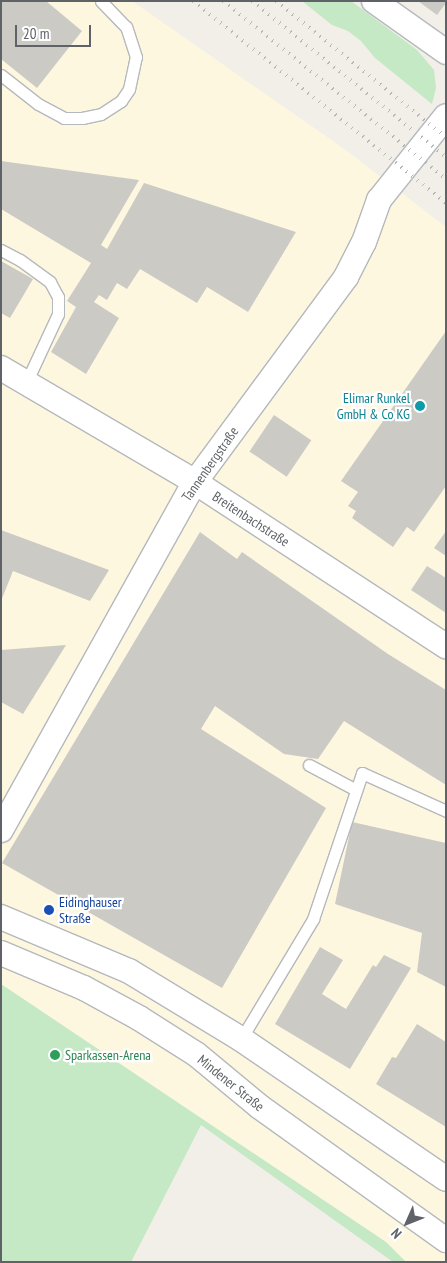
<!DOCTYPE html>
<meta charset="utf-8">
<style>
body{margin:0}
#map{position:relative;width:447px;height:1263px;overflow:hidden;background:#f1efe8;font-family:"PT Sans Narrow",sans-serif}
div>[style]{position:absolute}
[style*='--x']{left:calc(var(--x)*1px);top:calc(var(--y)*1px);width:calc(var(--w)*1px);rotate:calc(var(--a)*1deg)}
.commercial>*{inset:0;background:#fef7e0}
.green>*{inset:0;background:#c5e8c5}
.building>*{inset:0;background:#cccac5;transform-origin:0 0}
.roads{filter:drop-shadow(1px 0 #b5b8bc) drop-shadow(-1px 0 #b5b8bc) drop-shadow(0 1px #b5b8bc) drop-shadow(0 -1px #b5b8bc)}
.service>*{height:11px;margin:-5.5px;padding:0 5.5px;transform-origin:5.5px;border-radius:5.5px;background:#fff}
.minor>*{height:24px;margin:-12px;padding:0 12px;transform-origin:12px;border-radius:12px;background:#fff}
.rail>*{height:4px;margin-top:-2px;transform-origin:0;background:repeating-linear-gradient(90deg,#b6b7b8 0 1px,transparent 0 7px)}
.dots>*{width:14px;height:14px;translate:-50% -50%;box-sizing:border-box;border:2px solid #fff;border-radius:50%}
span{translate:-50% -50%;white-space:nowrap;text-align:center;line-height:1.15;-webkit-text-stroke:4.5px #fff;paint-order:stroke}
.culture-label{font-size:14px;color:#0d838f}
.right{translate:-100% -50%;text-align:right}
.street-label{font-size:14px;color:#5f6368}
.transit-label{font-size:14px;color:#164399}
.left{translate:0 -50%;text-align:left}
.leisure-label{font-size:14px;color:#27864d}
.frame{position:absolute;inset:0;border:2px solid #5f6368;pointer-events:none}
.north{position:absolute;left:382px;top:1198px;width:50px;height:50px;-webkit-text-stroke:4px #fff;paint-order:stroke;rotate:226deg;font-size:14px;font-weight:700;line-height:20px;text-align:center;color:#5f6368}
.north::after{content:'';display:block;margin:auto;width:18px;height:22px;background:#5f6368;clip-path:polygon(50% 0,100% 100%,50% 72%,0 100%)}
.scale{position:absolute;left:15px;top:25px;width:76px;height:22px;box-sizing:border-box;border:2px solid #5f6368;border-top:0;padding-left:6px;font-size:15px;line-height:18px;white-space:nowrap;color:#5f6368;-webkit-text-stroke:4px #fff;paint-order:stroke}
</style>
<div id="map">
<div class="commercial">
<i style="clip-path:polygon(1px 1px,132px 1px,347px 151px,446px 227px,446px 1262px,406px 1262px,386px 1242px,1px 984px)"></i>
</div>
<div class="green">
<i style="clip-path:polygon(302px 1px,351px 1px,417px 50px,434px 70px,436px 88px,432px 104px,375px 58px,361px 41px,348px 31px,332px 25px)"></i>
<i style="clip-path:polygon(1px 984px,386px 1242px,406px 1262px,393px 1262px,201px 1125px,131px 1262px,1px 1262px)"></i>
</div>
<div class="building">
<i style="clip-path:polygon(1px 1px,46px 1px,82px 31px,37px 88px,1px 59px)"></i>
<i style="clip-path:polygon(418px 1px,446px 1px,446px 3px,437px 15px)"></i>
<i style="clip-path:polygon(1px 161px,139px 180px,101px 245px,107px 249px,144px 183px,296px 232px,248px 312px,207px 287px,197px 303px,140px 269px,127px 289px,117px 283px,107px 300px,99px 295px,94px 302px,119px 318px,86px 374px,51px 352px,76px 307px,67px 301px,91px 263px,1px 209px)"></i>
<i style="clip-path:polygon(1px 261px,33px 279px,10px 318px,1px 313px)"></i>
<i style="clip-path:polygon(446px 331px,446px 486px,414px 532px,407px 527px,393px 547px,352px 518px,356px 511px,348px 506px,358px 492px,341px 481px)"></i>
<i style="left:274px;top:415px;width:45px;height:44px;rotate:34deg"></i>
<i style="clip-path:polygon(1px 530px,109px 570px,90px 601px,13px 571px,1px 601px)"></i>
<i style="clip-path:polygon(446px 531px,446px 556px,434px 548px)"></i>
<i style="clip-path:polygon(200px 532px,237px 559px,242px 552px,388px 654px,446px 690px,446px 785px,344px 721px,318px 759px,284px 754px,215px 706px,201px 729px,326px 808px,222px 988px,2px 863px)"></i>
<i style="clip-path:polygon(427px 566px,446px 578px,446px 613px,411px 590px)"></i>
<i style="clip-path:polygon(66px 645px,23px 714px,1px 702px,1px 650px)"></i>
<i style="clip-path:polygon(352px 822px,446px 843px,446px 987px,417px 972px,422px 933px,335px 904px)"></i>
<i style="clip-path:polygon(320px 947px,343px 960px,322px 994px,346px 1009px,373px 965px,376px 967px,384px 955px,411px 968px,350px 1069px,275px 1024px)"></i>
<i style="clip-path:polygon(417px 1024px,446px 1042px,446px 1127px,376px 1084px,392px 1057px,396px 1058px)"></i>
</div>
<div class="roads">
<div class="service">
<i style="--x:1;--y:75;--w:47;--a:38.1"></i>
<i style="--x:38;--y:104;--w:30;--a:28"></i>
<i style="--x:64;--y:118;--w:18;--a:0"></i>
<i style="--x:82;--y:118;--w:19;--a:-12"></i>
<i style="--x:101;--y:114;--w:24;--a:-33"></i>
<i style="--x:121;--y:101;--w:14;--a:-56"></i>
<i style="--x:129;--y:89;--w:33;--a:-78"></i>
<i style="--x:136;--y:57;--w:32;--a:-108"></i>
<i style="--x:126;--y:27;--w:36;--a:-134"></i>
<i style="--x:1;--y:250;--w:21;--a:28"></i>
<i style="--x:20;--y:260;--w:37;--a:36"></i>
<i style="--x:50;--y:282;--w:17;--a:62"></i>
<i style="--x:58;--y:297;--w:17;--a:90"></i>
<i style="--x:58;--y:314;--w:76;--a:114.9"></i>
<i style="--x:309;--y:765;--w:53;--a:28"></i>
<i style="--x:241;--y:1039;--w:140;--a:-59"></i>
<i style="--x:313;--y:919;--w:154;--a:-71.4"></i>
<i style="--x:362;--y:773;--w:92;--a:24.3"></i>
</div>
<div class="minor">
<i style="--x:374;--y:1;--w:88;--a:35.3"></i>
<i style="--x:1;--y:368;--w:225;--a:30.4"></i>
<i style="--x:195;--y:482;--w:300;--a:33.2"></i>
<i style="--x:1;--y:830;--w:398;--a:-60.9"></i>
<i style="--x:195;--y:482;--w:255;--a:-53.6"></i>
<i style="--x:346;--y:277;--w:39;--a:-63"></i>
<i style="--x:364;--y:242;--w:45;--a:-70.3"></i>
<i style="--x:379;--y:200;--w:107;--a:-51.4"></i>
<i style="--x:1;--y:917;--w:139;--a:22.9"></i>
<i style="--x:129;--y:971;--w:131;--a:31.3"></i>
<i style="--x:241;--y:1039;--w:248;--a:34.3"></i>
<i style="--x:1;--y:953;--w:90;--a:22.9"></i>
<i style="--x:84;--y:988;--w:63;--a:28.6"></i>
<i style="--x:139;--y:1018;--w:67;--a:32.3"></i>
<i style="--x:196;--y:1054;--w:83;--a:39.6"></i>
<i style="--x:260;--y:1107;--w:229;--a:35.6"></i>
</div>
</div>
<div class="rail">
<i style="--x:193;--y:1;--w:324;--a:38.6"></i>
<i style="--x:223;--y:1;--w:285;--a:38.6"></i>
<i style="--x:252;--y:1;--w:249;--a:38.8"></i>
<i style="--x:276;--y:1;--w:218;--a:38.7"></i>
</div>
<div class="dots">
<i style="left:420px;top:406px;background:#0f9aa8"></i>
<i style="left:49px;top:910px;background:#1a4fb4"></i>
<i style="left:55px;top:1055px;background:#2e9e5b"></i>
</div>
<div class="culture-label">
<span class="right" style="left:410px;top:406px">Elimar Runkel<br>GmbH &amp; Co KG</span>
</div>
<div class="street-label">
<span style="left:210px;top:464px;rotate:-55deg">Tannenbergstraße</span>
<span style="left:251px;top:519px;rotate:33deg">Breitenbachstraße</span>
<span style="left:231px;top:1083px;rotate:39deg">Mindener Straße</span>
</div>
<div class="transit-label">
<span class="left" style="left:59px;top:910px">Eidinghauser<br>Straße</span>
</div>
<div class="leisure-label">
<span class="left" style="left:65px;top:1055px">Sparkassen-Arena</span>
</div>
<div class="frame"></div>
<div class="north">N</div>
<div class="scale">20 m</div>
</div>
